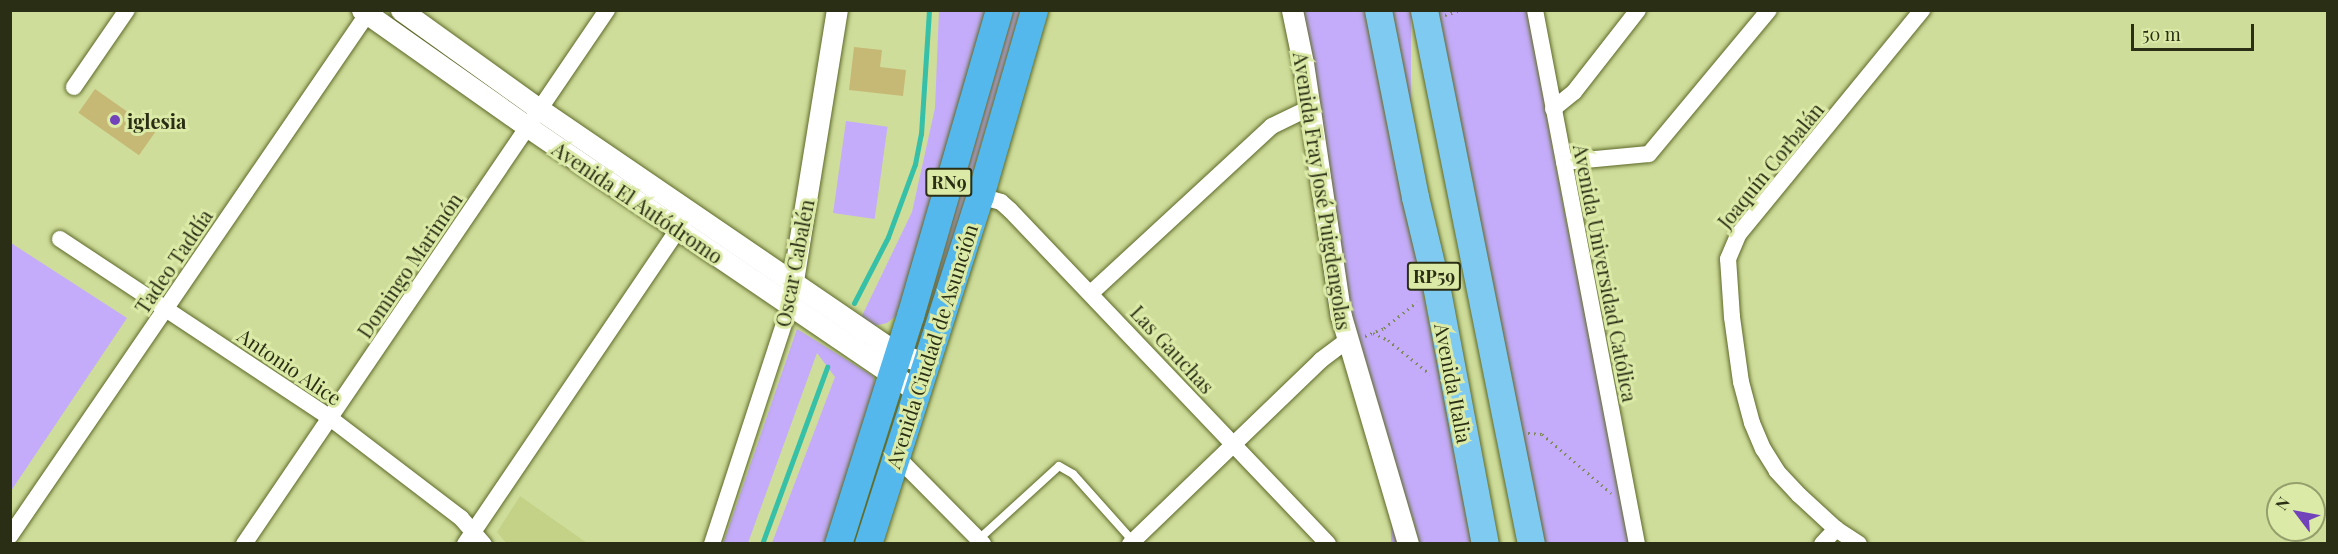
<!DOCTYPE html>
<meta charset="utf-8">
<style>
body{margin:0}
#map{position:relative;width:2338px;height:554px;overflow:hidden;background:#cfdd9a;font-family:"Playfair Display",serif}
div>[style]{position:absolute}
.built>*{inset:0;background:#c3d287}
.green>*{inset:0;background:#c4acfa;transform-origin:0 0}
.stream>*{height:5px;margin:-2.5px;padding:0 2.5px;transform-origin:2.5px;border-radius:2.5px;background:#35c0a7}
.building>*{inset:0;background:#c6b975;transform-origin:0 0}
.path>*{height:3px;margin-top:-1.5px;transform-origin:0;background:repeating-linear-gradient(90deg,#7f895a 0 1.5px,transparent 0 6px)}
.roads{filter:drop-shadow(0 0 2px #5d6929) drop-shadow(0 0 2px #5d6929)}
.service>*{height:8px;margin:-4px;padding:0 4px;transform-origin:4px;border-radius:4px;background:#fff}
.minor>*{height:16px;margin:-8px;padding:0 8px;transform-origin:8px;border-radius:8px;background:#fff}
.tertiary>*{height:21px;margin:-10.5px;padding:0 10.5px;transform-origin:10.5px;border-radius:10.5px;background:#fff}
.primary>*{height:27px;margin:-13.5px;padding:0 13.5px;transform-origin:13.5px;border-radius:13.5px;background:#7fcaf1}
.trunk>*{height:27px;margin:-13.5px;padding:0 13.5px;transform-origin:13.5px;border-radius:13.5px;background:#54b8ec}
.dots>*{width:16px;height:16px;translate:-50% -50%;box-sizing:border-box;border:3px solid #dceaa7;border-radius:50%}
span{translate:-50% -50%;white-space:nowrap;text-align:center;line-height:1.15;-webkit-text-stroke:6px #dceaa7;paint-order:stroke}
.shield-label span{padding:2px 4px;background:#dceaa7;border:2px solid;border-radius:4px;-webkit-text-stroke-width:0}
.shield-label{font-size:18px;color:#292e14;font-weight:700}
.poi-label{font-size:20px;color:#292e14;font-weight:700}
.left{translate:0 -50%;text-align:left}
.street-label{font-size:20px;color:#292e14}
.frame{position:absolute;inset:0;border:12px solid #292e14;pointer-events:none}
.north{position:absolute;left:2266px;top:482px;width:60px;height:60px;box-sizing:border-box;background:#dceaa7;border:2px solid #949f6c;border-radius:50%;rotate:302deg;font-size:16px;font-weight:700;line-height:24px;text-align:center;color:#292e14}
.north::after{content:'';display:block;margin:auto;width:21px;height:27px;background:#7242ba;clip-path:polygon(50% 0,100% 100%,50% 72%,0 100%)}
.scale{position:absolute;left:2131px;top:24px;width:123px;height:27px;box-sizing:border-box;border:3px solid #292e14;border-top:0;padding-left:8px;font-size:18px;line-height:21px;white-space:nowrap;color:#292e14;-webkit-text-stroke:4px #dceaa7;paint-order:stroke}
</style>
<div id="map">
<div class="built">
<div style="clip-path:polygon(520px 496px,587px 543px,506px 543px,497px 532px)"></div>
</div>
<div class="green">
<div style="clip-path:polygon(939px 11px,987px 11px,897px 315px,887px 323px,874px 326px,860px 320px,912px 212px,935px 108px)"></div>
<div style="clip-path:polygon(1011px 11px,1020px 11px,920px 353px,909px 350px)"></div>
<div style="clip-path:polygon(1300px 11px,1367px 11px,1473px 543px,1419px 543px,1405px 487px,1356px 347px)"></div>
<div style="left:1391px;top:11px;width:20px;height:543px"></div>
<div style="clip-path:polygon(1434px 11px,1527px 11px,1565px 215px,1631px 543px,1543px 543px)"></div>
<div style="left:846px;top:121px;width:42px;height:93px;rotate:8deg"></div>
<div style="clip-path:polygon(11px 243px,127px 318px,11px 491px)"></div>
<div style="clip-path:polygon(797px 329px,873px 376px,877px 389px,829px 543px,772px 543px,835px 377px,817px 353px,748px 543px,723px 544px)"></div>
</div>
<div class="stream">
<div style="left:854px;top:303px;width:74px;rotate:-62.7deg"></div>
<div style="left:888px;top:237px;width:78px;rotate:-69.7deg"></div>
<div style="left:915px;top:164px;width:31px;rotate:-79deg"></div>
<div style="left:921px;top:134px;width:124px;rotate:-86.3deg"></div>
<div style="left:762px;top:544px;width:189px;rotate:-69.8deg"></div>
</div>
<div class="building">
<div style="clip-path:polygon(854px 47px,882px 50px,880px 67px,906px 70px,903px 96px,849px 90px)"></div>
<div style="left:95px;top:89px;width:74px;height:29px;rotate:35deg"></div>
</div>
<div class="path">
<div style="left:1445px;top:15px;width:16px;rotate:-18deg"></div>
<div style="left:1373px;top:333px;width:17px;rotate:25deg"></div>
<div style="left:1388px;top:340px;width:54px;rotate:39deg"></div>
<div style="left:1365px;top:336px;width:21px;rotate:-23deg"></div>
<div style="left:1384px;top:328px;width:42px;rotate:-38.2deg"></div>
<div style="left:1528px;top:433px;width:14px;rotate:4deg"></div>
<div style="left:1542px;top:434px;width:91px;rotate:40.5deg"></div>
</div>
<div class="roads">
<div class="service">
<div style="left:979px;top:539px;width:108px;rotate:-42.4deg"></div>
<div style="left:1059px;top:466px;width:16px;rotate:30deg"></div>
<div style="left:1073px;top:474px;width:90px;rotate:48.2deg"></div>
</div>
<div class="minor">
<div style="left:1535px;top:10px;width:544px;rotate:79.19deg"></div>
<div style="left:74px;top:87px;width:93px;rotate:-55.5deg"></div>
<div style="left:1553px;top:109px;width:27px;rotate:-39deg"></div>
<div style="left:1574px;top:92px;width:104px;rotate:-52deg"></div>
<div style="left:1564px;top:162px;width:85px;rotate:-5.4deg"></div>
<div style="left:1649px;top:154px;width:187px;rotate:-50.2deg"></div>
<div style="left:980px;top:196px;width:22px;rotate:16deg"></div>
<div style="left:1001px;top:202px;width:12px;rotate:42deg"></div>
<div style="left:1010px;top:210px;width:461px;rotate:46.4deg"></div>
<div style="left:60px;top:239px;width:324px;rotate:33.5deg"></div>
<div style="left:330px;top:418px;width:165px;rotate:37.4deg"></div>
<div style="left:461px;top:518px;width:35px;rotate:49deg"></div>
<div style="left:1091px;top:293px;width:246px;rotate:-42.7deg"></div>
<div style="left:1272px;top:126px;width:41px;rotate:-25.9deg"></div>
<div style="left:896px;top:456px;width:124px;rotate:45.3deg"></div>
<div style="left:10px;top:536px;width:637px;rotate:-55.61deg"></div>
<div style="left:244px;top:544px;width:646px;rotate:-55.79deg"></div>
<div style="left:465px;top:544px;width:390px;rotate:-55.9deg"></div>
<div style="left:712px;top:544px;width:250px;rotate:-71.9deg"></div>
<div style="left:1130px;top:544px;width:265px;rotate:-43.9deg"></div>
<div style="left:1321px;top:360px;width:34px;rotate:-37deg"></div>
<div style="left:1822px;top:544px;width:21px;rotate:-47deg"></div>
<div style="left:1859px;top:544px;width:27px;rotate:-147deg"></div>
<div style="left:1836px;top:529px;width:50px;rotate:-137.4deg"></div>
<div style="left:1799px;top:495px;width:33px;rotate:-133deg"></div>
<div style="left:1777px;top:471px;width:26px;rotate:-122deg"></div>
<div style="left:1763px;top:449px;width:28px;rotate:-113deg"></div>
<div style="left:1752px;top:423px;width:42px;rotate:-105deg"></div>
<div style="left:1741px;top:382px;width:66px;rotate:-97.9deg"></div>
<div style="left:1732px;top:317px;width:58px;rotate:-93.9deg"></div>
<div style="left:1728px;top:259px;width:26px;rotate:-67deg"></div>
<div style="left:1738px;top:235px;width:291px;rotate:-50.7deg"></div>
</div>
<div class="tertiary">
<div style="left:362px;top:10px;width:203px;rotate:35.2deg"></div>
<div style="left:528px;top:127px;width:469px;rotate:34.2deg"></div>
<div style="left:401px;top:10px;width:170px;rotate:35.7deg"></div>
<div style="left:539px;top:109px;width:435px;rotate:34.3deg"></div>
<div style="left:898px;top:354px;width:28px;rotate:18deg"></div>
<div style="left:1292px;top:10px;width:54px;rotate:78.3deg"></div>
<div style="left:1303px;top:63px;width:256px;rotate:81.5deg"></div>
<div style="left:1341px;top:316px;width:238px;rotate:73.6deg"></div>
<div style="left:791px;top:293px;width:287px;rotate:-80.8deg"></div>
</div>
<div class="primary">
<div style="left:1378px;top:10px;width:191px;rotate:78.8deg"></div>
<div style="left:1415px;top:197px;width:85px;rotate:76.5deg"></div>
<div style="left:1435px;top:280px;width:269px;rotate:79.3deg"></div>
<div style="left:1424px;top:10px;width:545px;rotate:78.67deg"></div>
</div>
<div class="trunk">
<div style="left:838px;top:544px;width:239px;rotate:-72.5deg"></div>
<div style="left:910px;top:316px;width:319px;rotate:-73.8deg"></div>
<div style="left:868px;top:544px;width:366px;rotate:-72.2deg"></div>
<div style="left:980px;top:196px;width:194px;rotate:-73.8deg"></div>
</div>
</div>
<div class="dots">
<div style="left:115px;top:120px;background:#7242ba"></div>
</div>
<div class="shield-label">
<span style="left:949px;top:182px">RN9</span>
<span style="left:1434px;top:276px">RP59</span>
</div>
<div class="poi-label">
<span class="left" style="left:127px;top:120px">iglesia</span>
</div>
<div class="street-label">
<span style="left:1770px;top:165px;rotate:-51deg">Joaquín Corbalán</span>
<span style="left:1323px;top:191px;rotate:81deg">Avenida Fray José Puigdengolas</span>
<span style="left:638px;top:202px;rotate:34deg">Avenida El Autódromo</span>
<span style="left:173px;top:261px;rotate:-56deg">Tadeo Taddía</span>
<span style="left:794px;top:263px;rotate:-79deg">Oscar Cabalén</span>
<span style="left:409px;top:265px;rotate:-56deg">Domingo Marimón</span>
<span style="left:1606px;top:273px;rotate:79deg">Avenida Universidad Católica</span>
<span style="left:931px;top:346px;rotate:-72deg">Avenida Ciudad de Asunción</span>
<span style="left:1173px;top:349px;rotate:47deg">Las Gauchas</span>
<span style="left:290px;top:366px;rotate:34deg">Antonio Alice</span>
<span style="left:1454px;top:383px;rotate:79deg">Avenida Italia</span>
</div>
<div class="frame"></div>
<div class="north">N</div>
<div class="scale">50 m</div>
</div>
